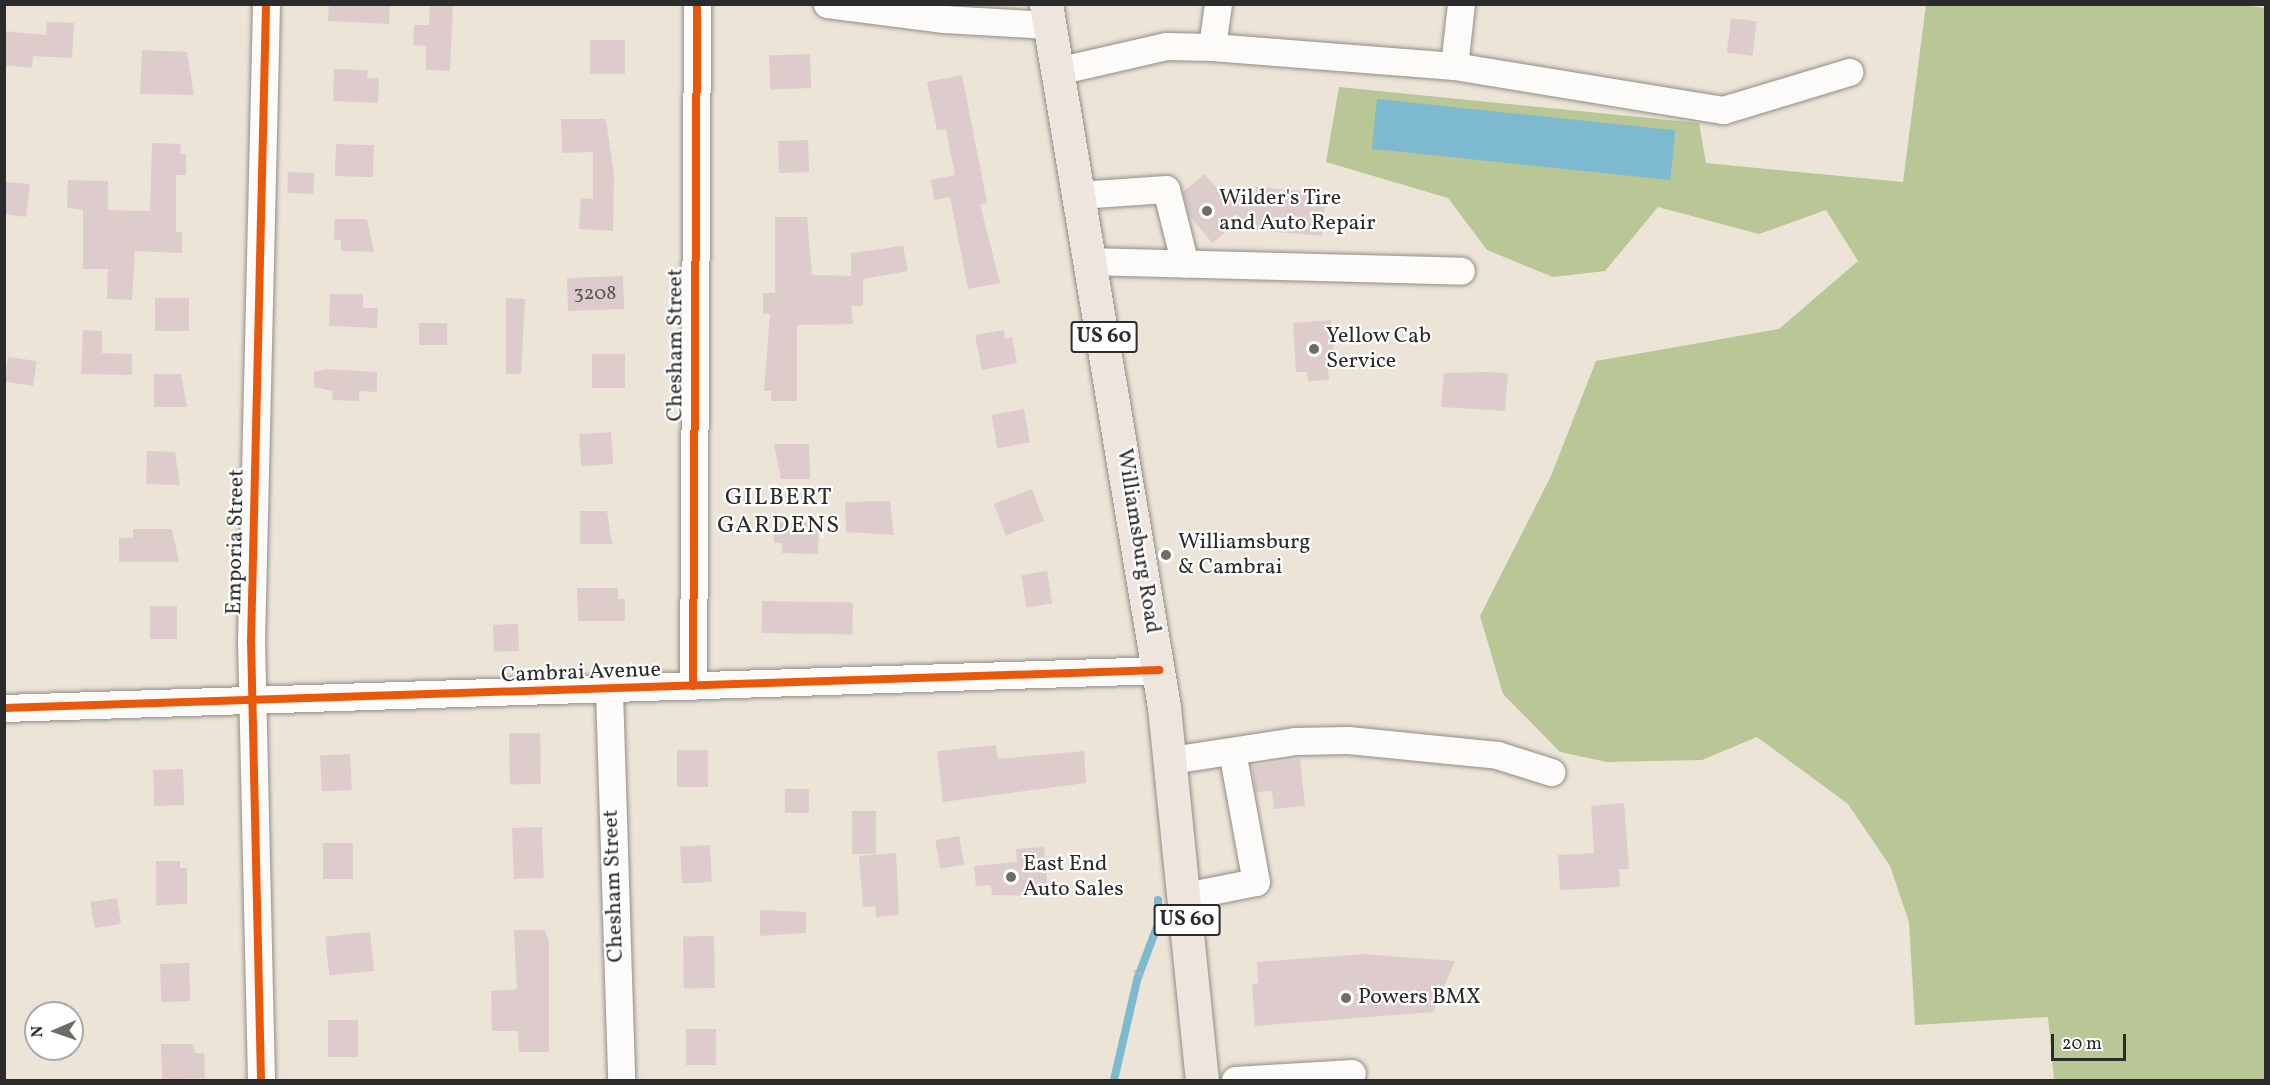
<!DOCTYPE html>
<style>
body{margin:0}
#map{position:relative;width:2270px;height:1085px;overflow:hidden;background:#ece4d7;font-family:Vollkorn,serif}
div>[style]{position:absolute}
.forest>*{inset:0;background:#b9c696}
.water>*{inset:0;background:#7db9cf;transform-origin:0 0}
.stream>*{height:8px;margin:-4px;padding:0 4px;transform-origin:4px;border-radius:4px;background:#7db9cf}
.building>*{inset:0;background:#decccd;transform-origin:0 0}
.path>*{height:4px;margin-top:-2px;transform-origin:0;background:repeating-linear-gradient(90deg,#bdbcba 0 1.5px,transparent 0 6px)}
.roads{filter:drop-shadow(0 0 2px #918d87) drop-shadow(0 0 2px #918d87)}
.minor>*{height:27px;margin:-13.5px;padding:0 13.5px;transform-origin:13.5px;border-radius:13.5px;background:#fcfbf9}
.major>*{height:33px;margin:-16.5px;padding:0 16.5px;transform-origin:16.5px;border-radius:16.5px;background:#eee6de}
.cycleway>*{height:8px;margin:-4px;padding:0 4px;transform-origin:4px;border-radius:4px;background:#e8590c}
.dots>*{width:16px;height:16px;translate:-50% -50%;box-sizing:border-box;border:3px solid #fff;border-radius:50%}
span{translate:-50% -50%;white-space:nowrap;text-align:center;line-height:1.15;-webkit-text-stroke:4.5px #fff;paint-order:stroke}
.number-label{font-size:20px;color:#585354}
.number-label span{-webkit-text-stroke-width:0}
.shield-label span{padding:2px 4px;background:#fff;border:2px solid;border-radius:4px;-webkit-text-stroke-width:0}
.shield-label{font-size:21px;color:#2b2b2b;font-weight:700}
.poi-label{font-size:22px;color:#2b2b2b}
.left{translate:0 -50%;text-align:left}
.street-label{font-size:22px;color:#2b2b2b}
.neighbourhood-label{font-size:24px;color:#2b2b2b;letter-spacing:1.5px}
.frame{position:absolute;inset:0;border:6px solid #2b2b2b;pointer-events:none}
.north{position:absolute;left:24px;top:1001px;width:60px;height:60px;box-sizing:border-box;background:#fff;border:2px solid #aaa;border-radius:50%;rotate:268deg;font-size:16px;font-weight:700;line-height:24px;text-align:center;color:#2b2b2b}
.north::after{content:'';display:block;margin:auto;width:21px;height:27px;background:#6f6c67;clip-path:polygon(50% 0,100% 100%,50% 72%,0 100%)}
.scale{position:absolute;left:2051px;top:1034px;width:75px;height:27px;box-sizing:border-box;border:3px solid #2b2b2b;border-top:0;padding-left:8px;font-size:18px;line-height:21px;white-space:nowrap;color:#2b2b2b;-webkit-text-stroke:4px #fff;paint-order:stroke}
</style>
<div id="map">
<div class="forest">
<div style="clip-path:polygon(2236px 4px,2265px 8px,2265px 1080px,2054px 1080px,2048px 1017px,1915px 1025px,1909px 922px,1890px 866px,1848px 804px,1757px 737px,1702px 760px,1607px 762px,1560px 752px,1503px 694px,1480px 616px,1551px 476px,1596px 361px,1779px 329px,1858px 261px,1826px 210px,1759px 234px,1658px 207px,1605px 271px,1553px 277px,1487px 250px,1448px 198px,1326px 162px,1339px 87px,1699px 123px,1706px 163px,1903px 182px,1926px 5px)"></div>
</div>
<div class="water">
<div style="left:1377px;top:99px;width:300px;height:50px;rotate:6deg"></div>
</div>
<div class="stream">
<div style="left:1114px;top:1080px;width:103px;rotate:-77deg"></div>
<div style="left:1137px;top:980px;width:60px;rotate:-69.4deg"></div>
<div style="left:1158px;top:924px;width:24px;rotate:-90deg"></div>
</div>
<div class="building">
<div style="clip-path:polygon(329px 4px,390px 4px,389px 24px,328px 21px)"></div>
<div style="clip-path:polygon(430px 4px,453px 4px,450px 71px,426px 70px,426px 46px,413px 45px,414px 25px,429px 25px)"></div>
<div style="left:1731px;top:18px;width:26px;height:35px;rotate:7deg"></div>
<div style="clip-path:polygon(47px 22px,74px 23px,72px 58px,33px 56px,32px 68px,4px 65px,4px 31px,46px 35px)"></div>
<div style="left:590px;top:40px;width:35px;height:34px"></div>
<div style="clip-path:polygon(142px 50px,187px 52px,194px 95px,140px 94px)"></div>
<div style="left:810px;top:54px;width:34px;height:41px;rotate:88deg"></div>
<div style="clip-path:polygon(334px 69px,368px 70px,367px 78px,379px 78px,378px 103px,333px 101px)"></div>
<div style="clip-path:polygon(962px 75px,987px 203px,980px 204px,1000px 283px,968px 289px,950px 197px,934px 200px,931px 180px,955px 175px,946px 129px,937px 130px,927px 82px)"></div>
<div style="clip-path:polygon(561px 119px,606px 119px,614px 175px,613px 231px,579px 229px,581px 198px,593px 199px,593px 152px,562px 153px)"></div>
<div style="left:808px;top:140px;width:32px;height:30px;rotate:88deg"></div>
<div style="clip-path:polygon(152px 143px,181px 144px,180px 154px,186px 154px,186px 175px,176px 175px,176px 232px,182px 232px,182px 253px,135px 251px,132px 300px,107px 299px,108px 269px,83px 269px,83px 210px,67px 208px,68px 180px,108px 181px,108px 210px,150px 211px)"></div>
<div style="left:336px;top:144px;width:38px;height:32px;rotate:2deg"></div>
<div style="left:288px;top:172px;width:26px;height:21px;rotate:2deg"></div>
<div style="clip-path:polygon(1205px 174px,1224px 197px,1255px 198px,1256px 187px,1326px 193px,1322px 236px,1231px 228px,1212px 243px,1189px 215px,1183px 192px)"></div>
<div style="clip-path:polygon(4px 182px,30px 184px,26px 217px,4px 214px)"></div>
<div style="clip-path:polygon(775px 217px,807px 217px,812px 275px,851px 276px,851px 253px,903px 246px,908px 271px,863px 279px,863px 306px,851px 306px,853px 324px,797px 325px,797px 401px,771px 401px,771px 391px,764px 391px,770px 314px,763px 314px,763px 293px,775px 293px)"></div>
<div style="clip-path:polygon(335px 219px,367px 219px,374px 252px,341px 251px,341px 240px,334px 240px)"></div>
<div style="left:623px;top:276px;width:33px;height:56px;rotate:88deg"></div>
<div style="clip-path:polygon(330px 294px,363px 294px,363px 308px,378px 308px,377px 328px,329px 326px)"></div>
<div style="left:155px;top:298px;width:34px;height:33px"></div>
<div style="clip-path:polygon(506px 298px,525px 299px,521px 374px,506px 374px)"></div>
<div style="clip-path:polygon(1331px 320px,1335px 369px,1328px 369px,1329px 380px,1308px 381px,1307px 372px,1296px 372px,1293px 323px)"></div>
<div style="left:447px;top:323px;width:22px;height:28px;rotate:90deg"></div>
<div style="clip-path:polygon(83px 330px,102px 331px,102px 353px,132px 354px,132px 375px,81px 374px)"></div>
<div style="clip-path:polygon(1004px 330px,1005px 339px,1012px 337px,1017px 363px,982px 370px,975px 335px)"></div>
<div style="left:592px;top:354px;width:33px;height:34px"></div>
<div style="left:8px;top:357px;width:29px;height:25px;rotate:8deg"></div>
<div style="clip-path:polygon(326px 369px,377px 372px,377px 392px,359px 391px,359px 401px,333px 400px,332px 391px,314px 387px,314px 372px)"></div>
<div style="clip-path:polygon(1487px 372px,1508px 373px,1505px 411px,1441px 407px,1444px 373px)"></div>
<div style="clip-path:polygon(154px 374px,181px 374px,187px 407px,154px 407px)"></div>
<div style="left:1024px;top:409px;width:34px;height:33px;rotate:80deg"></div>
<div style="left:611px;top:432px;width:32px;height:32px;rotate:86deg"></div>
<div style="clip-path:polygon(774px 444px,809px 444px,810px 479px,781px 479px)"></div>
<div style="clip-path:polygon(147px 451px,175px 452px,180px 485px,146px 484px)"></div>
<div style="left:1032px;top:489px;width:34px;height:41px;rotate:69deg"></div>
<div style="clip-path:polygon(890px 501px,894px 535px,846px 532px,845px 502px)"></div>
<div style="clip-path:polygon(580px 511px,607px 511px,612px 544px,580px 544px)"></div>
<div style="clip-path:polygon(774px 522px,819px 523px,818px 554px,782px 553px,782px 543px,774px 543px)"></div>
<div style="clip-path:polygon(133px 529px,172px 529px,179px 562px,119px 562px,119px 538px,133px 538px)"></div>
<div style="left:1047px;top:571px;width:33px;height:26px;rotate:81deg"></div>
<div style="clip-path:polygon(577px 588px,618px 588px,618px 599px,625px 599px,625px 621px,578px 621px)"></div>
<div style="left:762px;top:601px;width:91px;height:32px;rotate:1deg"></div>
<div style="left:150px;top:606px;width:27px;height:33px"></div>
<div style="left:518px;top:624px;width:27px;height:25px;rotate:88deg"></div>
<div style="left:540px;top:733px;width:51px;height:31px;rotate:89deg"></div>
<div style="clip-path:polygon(996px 745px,998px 759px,1084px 751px,1086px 783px,943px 802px,937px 751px)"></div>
<div style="left:708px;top:750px;width:37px;height:31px;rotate:90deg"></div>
<div style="left:350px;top:754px;width:36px;height:30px;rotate:87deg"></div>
<div style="clip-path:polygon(1300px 759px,1305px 806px,1274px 809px,1272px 791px,1256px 792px,1252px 766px)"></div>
<div style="left:183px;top:769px;width:36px;height:30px;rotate:88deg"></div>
<div style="left:809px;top:789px;width:24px;height:24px;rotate:90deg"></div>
<div style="clip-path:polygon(1624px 803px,1629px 869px,1619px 869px,1620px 887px,1560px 890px,1558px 855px,1594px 853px,1591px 806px)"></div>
<div style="left:852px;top:811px;width:24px;height:43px"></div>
<div style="left:542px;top:827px;width:51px;height:30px;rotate:88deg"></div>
<div style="left:959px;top:836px;width:29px;height:24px;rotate:80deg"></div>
<div style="left:353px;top:843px;width:36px;height:30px;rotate:90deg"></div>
<div style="left:710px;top:845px;width:37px;height:30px;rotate:87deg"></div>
<div style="clip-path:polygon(1044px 847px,1048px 896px,992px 895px,991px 885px,976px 886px,974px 866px,1017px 862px,1016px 849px)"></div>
<div style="clip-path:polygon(896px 853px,899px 915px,876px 917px,875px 906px,863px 907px,859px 856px)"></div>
<div style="clip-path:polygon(156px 861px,180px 861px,180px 868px,187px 868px,187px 904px,156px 905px)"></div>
<div style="left:117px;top:898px;width:26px;height:27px;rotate:81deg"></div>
<div style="clip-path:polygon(760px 910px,806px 912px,806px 933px,760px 936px)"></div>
<div style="clip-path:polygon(514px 930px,545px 930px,549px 942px,549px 1052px,519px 1052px,518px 1031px,492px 1031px,491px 991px,517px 989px)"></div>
<div style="left:370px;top:932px;width:39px;height:45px;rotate:84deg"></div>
<div style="left:714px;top:936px;width:52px;height:31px;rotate:89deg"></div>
<div style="clip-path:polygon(1363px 954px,1455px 961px,1433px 1012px,1255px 1026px,1252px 984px,1258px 983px,1257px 962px)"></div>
<div style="left:189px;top:963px;width:38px;height:29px;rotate:88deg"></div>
<div style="left:358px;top:1020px;width:37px;height:30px;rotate:90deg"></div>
<div style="left:686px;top:1029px;width:30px;height:36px"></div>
<div style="clip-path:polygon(161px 1044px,192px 1044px,196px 1053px,204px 1053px,205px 1078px,162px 1080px)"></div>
</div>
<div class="path">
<div style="left:1134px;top:971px;width:10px;rotate:24deg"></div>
</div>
<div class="roads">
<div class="minor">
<div style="left:827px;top:4px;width:118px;rotate:7.3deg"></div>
<div style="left:944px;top:19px;width:105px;rotate:3.3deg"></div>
<div style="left:1212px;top:47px;width:43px;rotate:-82.1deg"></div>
<div style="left:1454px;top:66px;width:62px;rotate:-83.6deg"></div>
<div style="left:1057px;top:71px;width:112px;rotate:-12.9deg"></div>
<div style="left:1166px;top:46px;width:46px;rotate:1.2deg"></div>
<div style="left:1212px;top:47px;width:243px;rotate:4.5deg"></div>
<div style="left:1454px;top:66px;width:273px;rotate:9.3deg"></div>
<div style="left:1723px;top:110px;width:132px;rotate:-16.8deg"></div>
<div style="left:1079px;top:195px;width:87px;rotate:-3.9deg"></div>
<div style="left:1166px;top:189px;width:77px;rotate:75.8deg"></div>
<div style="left:1090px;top:261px;width:371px;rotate:1.5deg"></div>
<div style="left:693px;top:686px;width:682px;rotate:-89.66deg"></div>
<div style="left:609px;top:691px;width:389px;rotate:88.2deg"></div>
<div style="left:4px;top:708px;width:1156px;rotate:-1.88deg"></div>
<div style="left:1171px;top:760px;width:125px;rotate:-8.7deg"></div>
<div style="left:1295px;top:741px;width:53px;rotate:-1.1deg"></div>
<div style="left:1348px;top:740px;width:150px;rotate:5.7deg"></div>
<div style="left:1497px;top:755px;width:57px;rotate:17.5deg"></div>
<div style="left:1185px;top:896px;width:72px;rotate:-11.2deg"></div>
<div style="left:1256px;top:882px;width:133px;rotate:-100.4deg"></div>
<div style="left:261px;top:1080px;width:438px;rotate:-91.3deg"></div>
<div style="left:251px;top:642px;width:638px;rotate:-88.65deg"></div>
<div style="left:1235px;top:1080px;width:117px;rotate:-3.4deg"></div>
</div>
<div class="major">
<div style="left:1046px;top:4px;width:713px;rotate:80.47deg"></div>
<div style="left:1164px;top:707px;width:375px;rotate:84.2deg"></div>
</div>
</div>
<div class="cycleway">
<div style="left:693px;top:686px;width:682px;rotate:-89.66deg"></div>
<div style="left:4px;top:708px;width:1156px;rotate:-1.88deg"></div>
<div style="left:261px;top:1080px;width:438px;rotate:-91.3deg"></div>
<div style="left:251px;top:642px;width:638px;rotate:-88.65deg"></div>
</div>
<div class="dots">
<div style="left:1207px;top:211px;background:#6f6c67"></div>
<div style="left:1314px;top:349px;background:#6f6c67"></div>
<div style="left:1166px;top:555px;background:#6f6c67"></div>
<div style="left:1011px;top:877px;background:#6f6c67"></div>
<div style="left:1346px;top:998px;background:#6f6c67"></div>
</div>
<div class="number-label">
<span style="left:595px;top:294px">3208</span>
</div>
<div class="shield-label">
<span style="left:1104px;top:337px">US 60</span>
<span style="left:1187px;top:920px">US 60</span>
</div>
<div class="poi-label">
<span class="left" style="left:1219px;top:211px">Wilder's Tire<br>and Auto Repair</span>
<span class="left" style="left:1326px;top:349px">Yellow Cab<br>Service</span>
<span class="left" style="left:1178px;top:555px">Williamsburg<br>&amp; Cambrai</span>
<span class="left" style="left:1023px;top:877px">East End<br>Auto Sales</span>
<span class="left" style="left:1358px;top:998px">Powers BMX</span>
</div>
<div class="street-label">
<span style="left:676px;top:345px;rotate:-90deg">Chesham Street</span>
<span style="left:1138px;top:541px;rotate:81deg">Williamsburg Road</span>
<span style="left:236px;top:542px;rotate:-89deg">Emporia Street</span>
<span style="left:581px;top:673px;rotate:-2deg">Cambrai Avenue</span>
<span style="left:614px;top:886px;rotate:-92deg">Chesham Street</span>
</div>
<div class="neighbourhood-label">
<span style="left:779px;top:513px">GILBERT<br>GARDENS</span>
</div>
<div class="frame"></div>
<div class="north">N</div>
<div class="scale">20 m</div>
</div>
